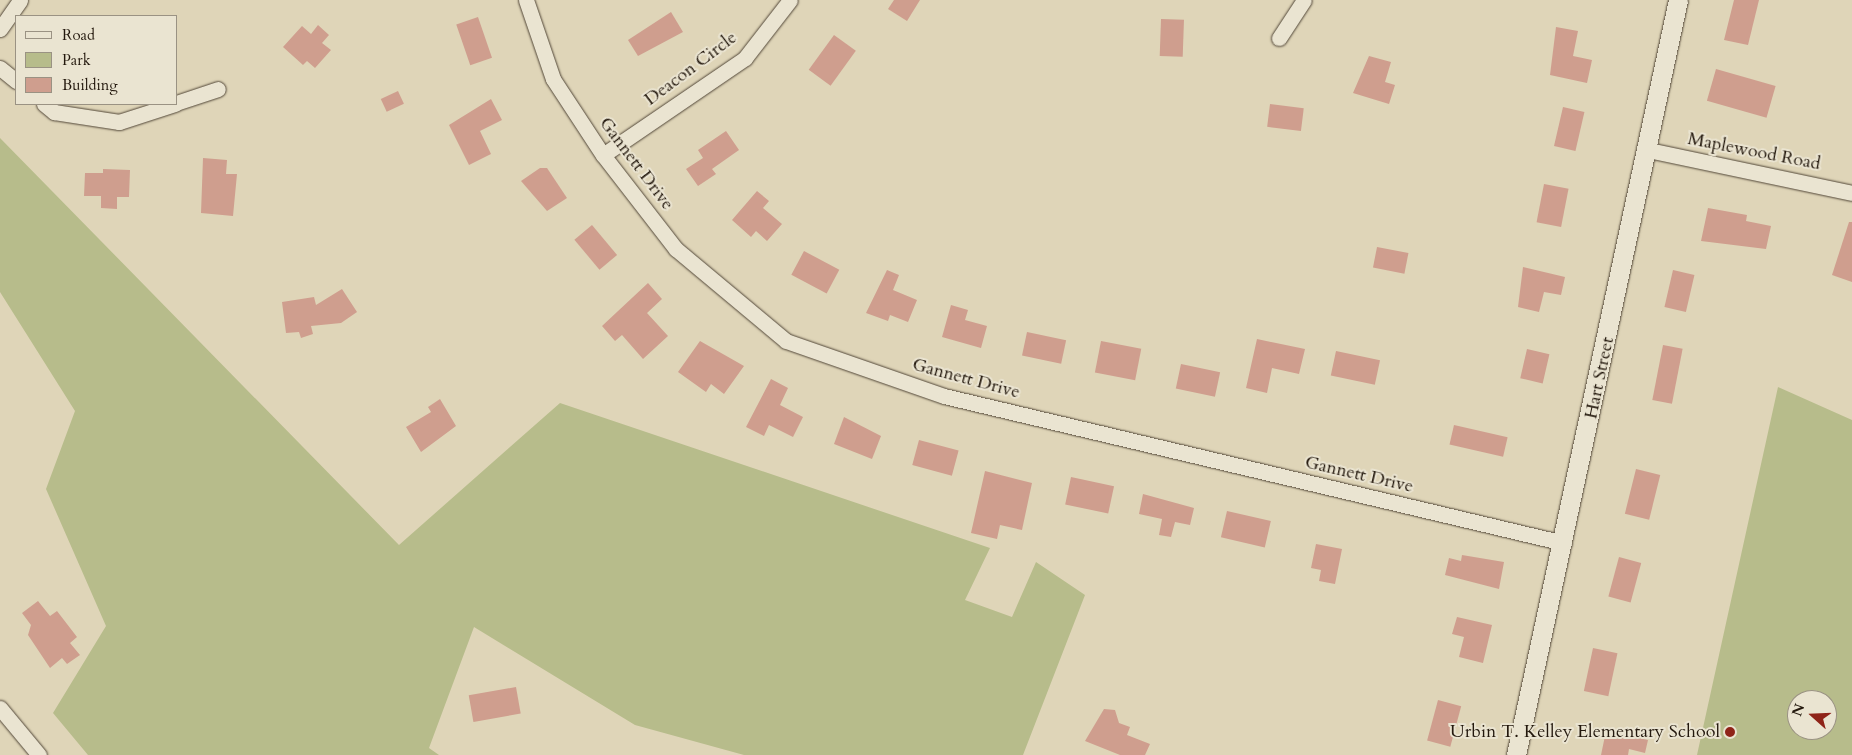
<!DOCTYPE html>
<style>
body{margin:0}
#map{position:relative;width:1852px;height:755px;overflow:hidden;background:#dfd5b8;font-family:Cardo,serif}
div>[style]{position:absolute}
.green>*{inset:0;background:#b7bc8b}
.building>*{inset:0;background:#cf9e8e;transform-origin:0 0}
.roads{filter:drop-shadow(0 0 1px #524738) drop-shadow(0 0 1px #524738)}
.minor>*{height:15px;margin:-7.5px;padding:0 7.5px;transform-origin:7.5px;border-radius:7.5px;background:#eae4d1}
.tertiary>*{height:19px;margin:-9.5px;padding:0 9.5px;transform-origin:9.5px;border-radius:9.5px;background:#eae4d1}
.dots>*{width:14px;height:14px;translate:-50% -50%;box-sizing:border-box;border:2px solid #eae4d1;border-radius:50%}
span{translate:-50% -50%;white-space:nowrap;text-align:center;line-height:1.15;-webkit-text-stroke:4px #eae4d1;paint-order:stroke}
.street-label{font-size:18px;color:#23180d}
.poi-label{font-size:18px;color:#23180d}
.right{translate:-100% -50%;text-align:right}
.legend{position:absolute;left:15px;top:15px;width:162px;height:90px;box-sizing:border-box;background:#eae4d1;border:1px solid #9a9283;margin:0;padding:6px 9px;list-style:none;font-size:15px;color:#23180d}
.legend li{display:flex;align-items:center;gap:10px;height:25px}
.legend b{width:25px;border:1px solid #9a9283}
.north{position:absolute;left:1787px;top:690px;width:50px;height:50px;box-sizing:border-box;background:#eae4d1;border:1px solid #9a9283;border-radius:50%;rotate:290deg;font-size:14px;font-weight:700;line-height:20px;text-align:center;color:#23180d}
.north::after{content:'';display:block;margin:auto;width:18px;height:22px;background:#8f2418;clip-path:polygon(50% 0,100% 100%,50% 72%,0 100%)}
</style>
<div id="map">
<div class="green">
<div style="clip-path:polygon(0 138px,399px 545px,560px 403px,990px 548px,965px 600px,1012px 617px,1036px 562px,1085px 595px,1023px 755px,744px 755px,635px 725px,474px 627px,429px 748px,439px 755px,88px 755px,53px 713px,106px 626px,46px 489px,75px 411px,0 292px)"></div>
<div style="clip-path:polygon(evenodd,1778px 387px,1852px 420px,1852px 755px,1697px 755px,1778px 387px,1797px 700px,1827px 700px,1827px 730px,1797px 730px,1797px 700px)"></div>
</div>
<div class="building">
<div style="clip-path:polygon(894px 0,920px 0,907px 21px,888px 9px)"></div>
<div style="clip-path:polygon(1734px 0,1759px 0,1748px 45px,1724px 40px)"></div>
<div style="clip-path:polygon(671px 12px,683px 32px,638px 56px,628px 40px)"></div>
<div style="left:478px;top:17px;width:43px;height:23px;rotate:71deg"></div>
<div style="left:1161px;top:19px;width:23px;height:37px;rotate:2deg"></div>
<div style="clip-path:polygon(318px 25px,329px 35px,322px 43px,331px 50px,315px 68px,307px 61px,303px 65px,283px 47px,302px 26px,311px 34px)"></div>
<div style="clip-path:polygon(1556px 27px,1578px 31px,1573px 56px,1592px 60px,1587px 83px,1550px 75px)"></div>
<div style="left:834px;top:35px;width:27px;height:43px;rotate:36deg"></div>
<div style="clip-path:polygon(1369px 56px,1391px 62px,1385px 82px,1395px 85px,1389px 104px,1353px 93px)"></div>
<div style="left:1716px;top:69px;width:62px;height:33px;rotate:16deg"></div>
<div style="left:398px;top:91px;width:14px;height:19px;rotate:65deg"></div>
<div style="clip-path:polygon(491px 99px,502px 120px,480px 131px,491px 154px,469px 165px,449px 125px)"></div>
<div style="left:1270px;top:104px;width:34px;height:23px;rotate:7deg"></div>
<div style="left:1563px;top:107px;width:22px;height:40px;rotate:13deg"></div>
<div style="clip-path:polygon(726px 131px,739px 150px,712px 169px,716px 174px,698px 186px,686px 169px,703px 158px,698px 150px)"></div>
<div style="clip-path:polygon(203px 158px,227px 160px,226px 174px,237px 174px,233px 216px,201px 213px)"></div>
<div style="clip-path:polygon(540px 168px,547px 168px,567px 198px,547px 211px,521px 181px)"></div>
<div style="clip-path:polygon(103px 169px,130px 170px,129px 197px,117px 197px,117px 209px,101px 208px,101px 196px,84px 196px,85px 173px,103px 173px)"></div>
<div style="left:1544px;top:184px;width:25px;height:39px;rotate:11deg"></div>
<div style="clip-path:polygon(757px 191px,769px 201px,763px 208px,782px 224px,767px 241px,756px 231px,751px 237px,732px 220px)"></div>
<div style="clip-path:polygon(1708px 208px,1747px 215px,1746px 221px,1771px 226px,1766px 249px,1701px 241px)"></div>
<div style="clip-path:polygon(1849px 222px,1852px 222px,1852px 282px,1832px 275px)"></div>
<div style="left:592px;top:225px;width:39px;height:23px;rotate:50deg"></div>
<div style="left:1377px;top:247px;width:32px;height:21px;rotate:11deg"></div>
<div style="left:804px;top:251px;width:40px;height:27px;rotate:28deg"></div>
<div style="clip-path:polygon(1523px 267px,1565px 277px,1561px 295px,1544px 292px,1539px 312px,1518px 307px)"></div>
<div style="clip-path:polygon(887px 270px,899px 275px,893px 290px,917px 300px,908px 322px,890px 315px,888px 321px,866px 313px)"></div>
<div style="left:1673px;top:270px;width:22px;height:38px;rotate:13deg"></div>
<div style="clip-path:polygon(648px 283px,662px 299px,647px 313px,668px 336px,643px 359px,622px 335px,615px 341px,602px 326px)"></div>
<div style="clip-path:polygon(342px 289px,357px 312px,341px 323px,311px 326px,313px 334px,301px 338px,299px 332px,286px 333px,282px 302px,314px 297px,316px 305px)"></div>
<div style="clip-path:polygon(951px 305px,968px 310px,965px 320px,987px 326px,981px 348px,942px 337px)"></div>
<div style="left:1027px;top:332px;width:40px;height:24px;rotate:12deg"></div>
<div style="clip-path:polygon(1257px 339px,1305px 349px,1299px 374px,1272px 368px,1267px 393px,1246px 388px)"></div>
<div style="clip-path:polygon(700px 341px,744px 366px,724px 394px,711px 384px,706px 392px,678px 372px)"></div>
<div style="left:1101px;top:341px;width:41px;height:32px;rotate:11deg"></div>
<div style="left:1663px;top:345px;width:20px;height:56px;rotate:11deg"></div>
<div style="left:1527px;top:349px;width:23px;height:30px;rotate:13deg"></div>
<div style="left:1336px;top:351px;width:45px;height:25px;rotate:12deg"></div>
<div style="left:1181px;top:364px;width:40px;height:25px;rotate:12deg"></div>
<div style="clip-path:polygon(771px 379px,788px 388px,780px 405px,803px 417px,793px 437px,769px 425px,764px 436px,746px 427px)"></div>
<div style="clip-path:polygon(440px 399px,456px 426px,421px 452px,406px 427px,431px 412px,428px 407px)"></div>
<div style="clip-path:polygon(844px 417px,881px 436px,872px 459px,834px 444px)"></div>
<div style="left:1454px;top:425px;width:55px;height:20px;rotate:13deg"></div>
<div style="left:919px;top:440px;width:41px;height:26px;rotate:15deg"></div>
<div style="left:1636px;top:469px;width:25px;height:46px;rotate:14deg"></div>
<div style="clip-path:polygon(985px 471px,1032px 483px,1022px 530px,1000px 525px,997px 539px,971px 533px)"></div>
<div style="left:1071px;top:477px;width:44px;height:28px;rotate:12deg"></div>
<div style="clip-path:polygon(1143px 494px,1194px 508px,1190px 525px,1175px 522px,1171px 537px,1159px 535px,1162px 519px,1139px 514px)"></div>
<div style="left:1227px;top:511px;width:45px;height:27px;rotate:13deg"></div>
<div style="clip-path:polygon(1316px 544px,1342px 549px,1335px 584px,1319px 581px,1321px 570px,1311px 568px)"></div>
<div style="clip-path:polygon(1462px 555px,1504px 562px,1499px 589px,1445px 575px,1449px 558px,1461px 561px)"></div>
<div style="left:1619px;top:557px;width:23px;height:41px;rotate:15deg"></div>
<div style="clip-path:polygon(38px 601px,50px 616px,57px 611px,77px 637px,70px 643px,80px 655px,67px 664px,62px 658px,50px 668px,28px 635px,31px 625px,22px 613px)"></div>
<div style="clip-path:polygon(1457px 617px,1492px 625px,1483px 663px,1459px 657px,1464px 637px,1452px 634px)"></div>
<div style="left:1593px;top:648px;width:25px;height:44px;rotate:12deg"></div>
<div style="left:516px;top:687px;width:27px;height:48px;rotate:80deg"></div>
<div style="left:1438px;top:700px;width:24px;height:42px;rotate:15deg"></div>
<div style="clip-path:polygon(1104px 709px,1115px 710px,1119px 723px,1130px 727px,1127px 735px,1150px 744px,1145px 755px,1120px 755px,1085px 741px)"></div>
<div style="clip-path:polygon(1606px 731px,1648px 740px,1645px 753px,1629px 749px,1628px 755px,1601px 755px)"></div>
</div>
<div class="roads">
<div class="minor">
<div style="left:526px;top:0;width:83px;rotate:71.1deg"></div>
<div style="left:553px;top:79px;width:91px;rotate:56.7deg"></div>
<div style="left:603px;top:155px;width:119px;rotate:52.2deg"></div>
<div style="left:676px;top:249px;width:143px;rotate:39.9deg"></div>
<div style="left:786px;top:341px;width:167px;rotate:19.2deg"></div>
<div style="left:944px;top:396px;width:637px;rotate:13.34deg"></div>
<div style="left:0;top:29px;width:35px;rotate:-55deg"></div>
<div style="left:1279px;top:38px;width:45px;rotate:-56.7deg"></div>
<div style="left:0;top:68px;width:21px;rotate:39deg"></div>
<div style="left:176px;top:103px;width:44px;rotate:-18.4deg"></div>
<div style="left:44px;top:104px;width:13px;rotate:39deg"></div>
<div style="left:54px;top:112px;width:66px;rotate:8.7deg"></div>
<div style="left:119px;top:122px;width:59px;rotate:-17.8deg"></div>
<div style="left:1648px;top:150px;width:208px;rotate:11.9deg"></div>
<div style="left:603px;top:155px;width:172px;rotate:-34.3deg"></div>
<div style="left:745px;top:58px;width:73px;rotate:-52.2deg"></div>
<div style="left:0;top:708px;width:61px;rotate:50.3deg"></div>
</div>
<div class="tertiary">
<div style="left:1516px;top:755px;width:772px;rotate:-77.89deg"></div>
</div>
</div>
<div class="dots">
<div style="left:1730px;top:732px;background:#8f2418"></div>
</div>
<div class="street-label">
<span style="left:691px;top:69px;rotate:-37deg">Deacon Circle</span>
<span style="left:1754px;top:152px;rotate:11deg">Maplewood Road</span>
<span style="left:636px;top:164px;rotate:53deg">Gannett Drive</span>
<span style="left:1600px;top:378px;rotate:-78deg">Hart Street</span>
<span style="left:966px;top:379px;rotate:15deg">Gannett Drive</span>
<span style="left:1359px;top:475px;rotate:13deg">Gannett Drive</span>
</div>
<div class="poi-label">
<span class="right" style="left:1720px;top:732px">Urbin T. Kelley Elementary School</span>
</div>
<ul class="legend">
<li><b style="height:6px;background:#eae4d1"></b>Road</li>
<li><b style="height:14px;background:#b7bc8b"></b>Park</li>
<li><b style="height:14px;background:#cf9e8e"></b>Building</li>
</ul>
<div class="north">N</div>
</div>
